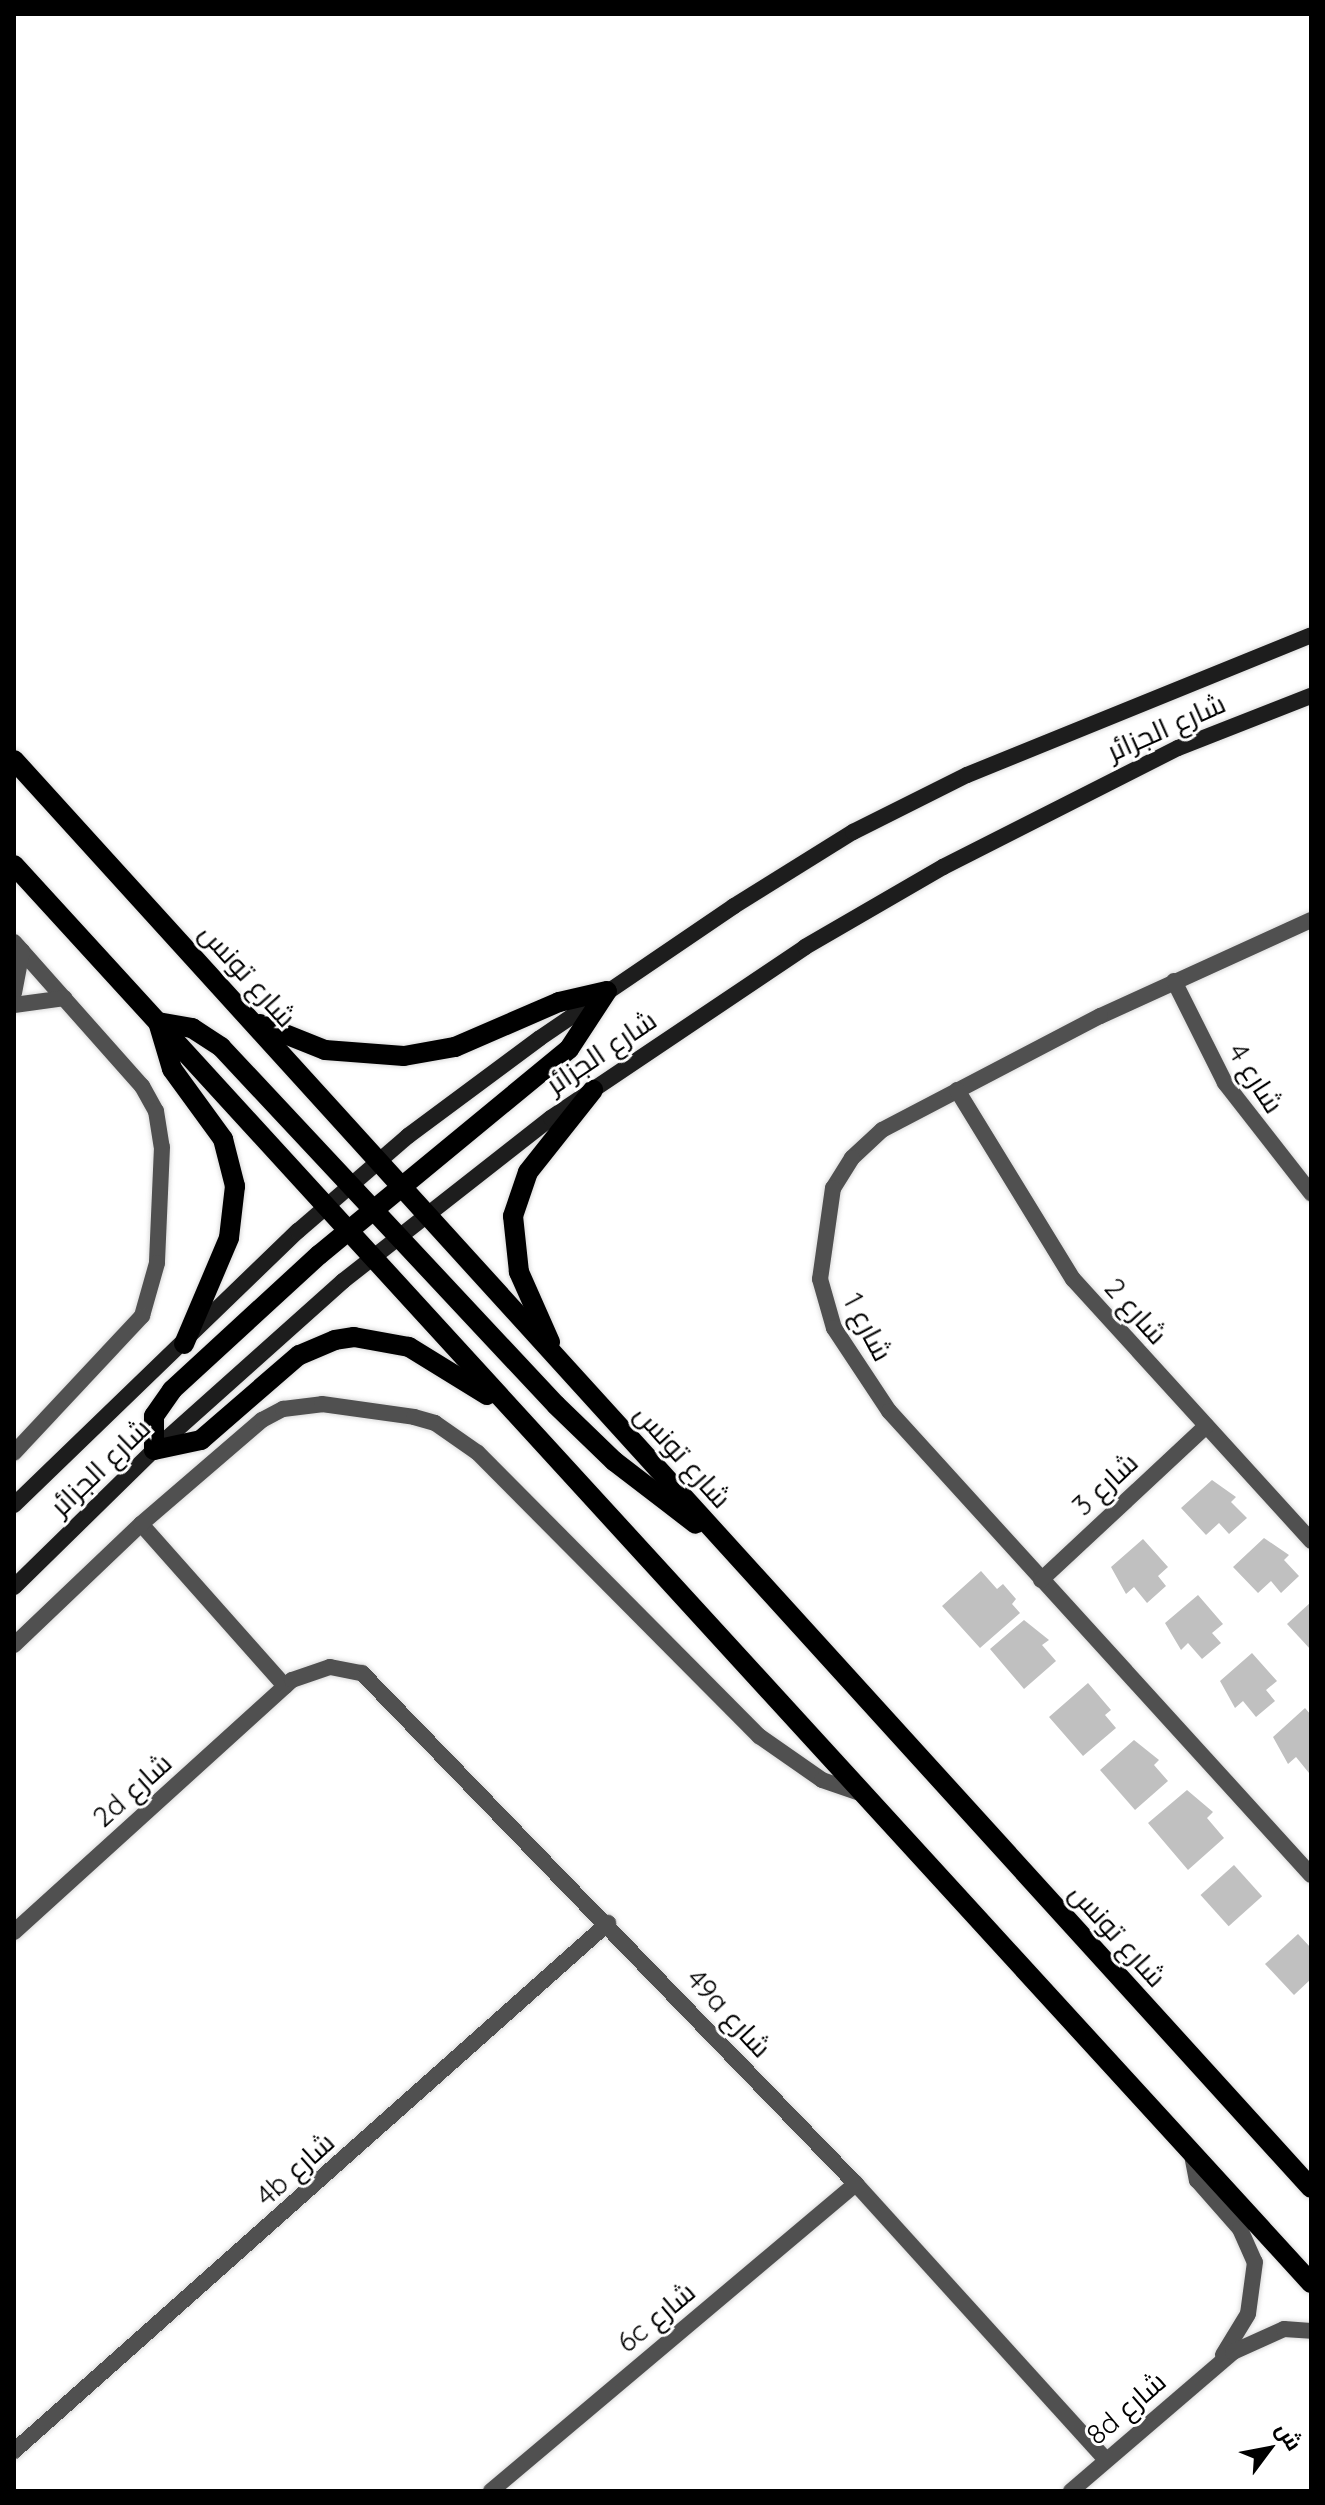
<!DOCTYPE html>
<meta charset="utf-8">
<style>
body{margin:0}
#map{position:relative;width:1325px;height:2505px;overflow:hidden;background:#fff;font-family:Quicksand,Cairo,sans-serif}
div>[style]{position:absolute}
.building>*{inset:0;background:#c0c0c0;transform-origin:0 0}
.roads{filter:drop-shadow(0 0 2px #dbdbdb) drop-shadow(0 0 2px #dbdbdb)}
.street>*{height:16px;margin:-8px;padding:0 8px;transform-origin:8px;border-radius:8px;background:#505050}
.secondary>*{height:16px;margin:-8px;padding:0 8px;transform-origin:8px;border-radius:8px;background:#1d1d1d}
.primary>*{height:20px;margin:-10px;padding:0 10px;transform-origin:10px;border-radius:10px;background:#000}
span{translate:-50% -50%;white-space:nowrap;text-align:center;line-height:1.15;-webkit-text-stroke:6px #fff;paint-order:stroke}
.street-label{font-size:28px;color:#000}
.frame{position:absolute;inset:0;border:16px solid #000;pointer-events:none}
.north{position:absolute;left:1229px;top:2409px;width:80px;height:80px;-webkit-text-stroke:6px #fff;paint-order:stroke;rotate:58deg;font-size:22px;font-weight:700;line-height:32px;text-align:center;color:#000}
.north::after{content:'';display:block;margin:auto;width:28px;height:36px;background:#000;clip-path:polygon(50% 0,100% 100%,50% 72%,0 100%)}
</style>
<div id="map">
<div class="building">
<div style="clip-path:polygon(1212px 1480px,1236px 1497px,1231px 1502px,1247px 1518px,1229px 1534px,1219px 1523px,1206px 1535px,1181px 1508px)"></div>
<div style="clip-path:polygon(1264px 1538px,1289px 1555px,1284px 1560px,1299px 1576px,1281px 1593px,1271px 1581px,1258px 1593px,1233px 1567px)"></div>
<div style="clip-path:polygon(1143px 1539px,1168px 1567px,1158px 1576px,1166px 1586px,1147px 1603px,1134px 1587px,1126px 1594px,1111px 1567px)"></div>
<div style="clip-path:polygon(981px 1571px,997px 1589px,1003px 1584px,1016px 1599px,1012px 1604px,1020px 1613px,980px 1648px,942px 1606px)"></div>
<div style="clip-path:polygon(1198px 1595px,1223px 1624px,1212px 1633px,1221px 1643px,1202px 1659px,1188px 1643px,1181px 1650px,1165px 1623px)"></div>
<div style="clip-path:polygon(1311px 1602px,1311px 1650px,1287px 1624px)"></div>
<div style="clip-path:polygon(1024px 1620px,1049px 1640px,1042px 1645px,1056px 1661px,1024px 1689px,990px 1649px)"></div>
<div style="clip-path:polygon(1252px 1653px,1277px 1681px,1266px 1690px,1275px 1701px,1256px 1717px,1243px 1701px,1235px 1708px,1220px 1681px)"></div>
<div style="clip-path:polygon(1088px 1683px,1111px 1710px,1105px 1715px,1116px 1728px,1083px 1756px,1049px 1717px)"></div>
<div style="clip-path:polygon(1305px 1708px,1311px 1715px,1309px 1773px,1296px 1757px,1288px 1764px,1273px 1737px)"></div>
<div style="clip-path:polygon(1134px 1740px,1159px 1760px,1154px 1765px,1168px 1781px,1135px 1810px,1100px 1770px)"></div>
<div style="clip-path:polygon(1187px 1790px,1213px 1812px,1207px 1818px,1224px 1838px,1188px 1870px,1148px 1823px)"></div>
<div style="left:1234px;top:1865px;width:42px;height:45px;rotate:48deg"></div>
<div style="clip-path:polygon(1298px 1934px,1311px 1948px,1311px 1979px,1294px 1995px,1265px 1964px)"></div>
</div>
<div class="roads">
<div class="street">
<div style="left:1311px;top:920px;width:232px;rotate:155.5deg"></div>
<div style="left:1100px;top:1016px;width:246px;rotate:152.4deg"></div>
<div style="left:882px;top:1130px;width:41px;rotate:137deg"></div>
<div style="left:852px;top:1158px;width:36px;rotate:122deg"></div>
<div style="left:833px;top:1188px;width:92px;rotate:98.1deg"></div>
<div style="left:820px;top:1279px;width:51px;rotate:74.1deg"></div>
<div style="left:834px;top:1328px;width:100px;rotate:56.5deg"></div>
<div style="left:889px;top:1411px;width:627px;rotate:47.71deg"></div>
<div style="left:14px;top:942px;width:193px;rotate:48.4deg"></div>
<div style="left:142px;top:1086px;width:29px;rotate:61deg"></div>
<div style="left:156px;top:1111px;width:36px;rotate:81deg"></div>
<div style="left:162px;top:1147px;width:116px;rotate:92.5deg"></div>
<div style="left:157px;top:1263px;width:55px;rotate:105.8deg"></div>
<div style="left:142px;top:1316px;width:187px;rotate:133.1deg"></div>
<div style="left:1174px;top:981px;width:114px;rotate:63.4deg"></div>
<div style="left:1225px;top:1083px;width:140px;rotate:52deg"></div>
<div style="left:14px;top:993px;width:43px;rotate:-79.2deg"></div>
<div style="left:14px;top:1005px;width:51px;rotate:-7.8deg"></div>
<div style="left:957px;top:1090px;width:222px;rotate:58.5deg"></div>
<div style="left:1073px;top:1279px;width:354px;rotate:47.7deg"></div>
<div style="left:141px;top:1524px;width:217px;rotate:48.4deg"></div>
<div style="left:1041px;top:1580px;width:226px;rotate:-43deg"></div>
<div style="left:14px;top:1645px;width:175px;rotate:-43.6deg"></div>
<div style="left:141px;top:1524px;width:160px;rotate:-40.7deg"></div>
<div style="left:262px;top:1420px;width:24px;rotate:-28deg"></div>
<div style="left:283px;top:1409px;width:39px;rotate:-7deg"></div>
<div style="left:322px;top:1404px;width:93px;rotate:8deg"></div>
<div style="left:414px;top:1417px;width:22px;rotate:16deg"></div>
<div style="left:435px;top:1423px;width:52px;rotate:34.9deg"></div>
<div style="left:478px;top:1453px;width:399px;rotate:45.2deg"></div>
<div style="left:759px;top:1736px;width:77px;rotate:34.9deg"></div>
<div style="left:822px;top:1780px;width:43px;rotate:18.9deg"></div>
<div style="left:14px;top:1932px;width:375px;rotate:-42.2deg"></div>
<div style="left:292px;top:1680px;width:40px;rotate:-18.9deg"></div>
<div style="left:330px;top:1667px;width:33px;rotate:11deg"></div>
<div style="left:362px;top:1673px;width:711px;rotate:45.97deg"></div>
<div style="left:856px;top:2184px;width:371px;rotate:47.8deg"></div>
<div style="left:1191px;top:2150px;width:31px;rotate:79deg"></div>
<div style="left:1197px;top:2180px;width:65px;rotate:48.7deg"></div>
<div style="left:1240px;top:2229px;width:36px;rotate:66deg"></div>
<div style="left:1255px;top:2262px;width:52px;rotate:97.7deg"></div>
<div style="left:1248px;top:2314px;width:48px;rotate:121.4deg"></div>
<div style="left:14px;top:2451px;width:795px;rotate:-41.63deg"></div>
<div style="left:491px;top:2491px;width:477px;rotate:-40.1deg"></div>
<div style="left:1071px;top:2491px;width:213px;rotate:-40.6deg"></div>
<div style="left:1233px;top:2352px;width:56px;rotate:-24.3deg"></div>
<div style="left:1284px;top:2329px;width:27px;rotate:4deg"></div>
</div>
<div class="secondary">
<div style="left:14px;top:1505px;width:395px;rotate:-44deg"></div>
<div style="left:298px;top:1231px;width:145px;rotate:-40.8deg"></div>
<div style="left:408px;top:1136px;width:164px;rotate:-36.6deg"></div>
<div style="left:540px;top:1038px;width:235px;rotate:-34.2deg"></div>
<div style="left:734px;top:906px;width:140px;rotate:-31.9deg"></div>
<div style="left:853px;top:832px;width:127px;rotate:-26.6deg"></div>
<div style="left:967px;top:775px;width:371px;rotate:-22.1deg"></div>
<div style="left:14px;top:1587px;width:196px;rotate:-44.4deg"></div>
<div style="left:154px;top:1450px;width:254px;rotate:-41.8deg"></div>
<div style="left:343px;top:1281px;width:264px;rotate:-38.1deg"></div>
<div style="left:551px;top:1118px;width:306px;rotate:-33.9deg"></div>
<div style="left:805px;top:947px;width:160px;rotate:-30.1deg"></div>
<div style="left:943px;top:867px;width:263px;rotate:-26.9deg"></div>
<div style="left:1178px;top:748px;width:143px;rotate:-21.4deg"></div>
</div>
<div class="primary">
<div style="left:14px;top:760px;width:1929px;rotate:47.75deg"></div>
<div style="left:14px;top:865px;width:1922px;rotate:47.55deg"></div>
<div style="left:158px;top:1022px;width:35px;rotate:10deg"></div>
<div style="left:192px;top:1028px;width:35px;rotate:33deg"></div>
<div style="left:221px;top:1047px;width:490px;rotate:46.9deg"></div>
<div style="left:556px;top:1405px;width:81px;rotate:44deg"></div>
<div style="left:614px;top:1461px;width:103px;rotate:37.5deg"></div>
<div style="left:158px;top:1022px;width:49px;rotate:73.4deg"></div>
<div style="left:172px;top:1069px;width:87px;rotate:53.9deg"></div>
<div style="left:223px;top:1139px;width:49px;rotate:75.7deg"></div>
<div style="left:235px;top:1186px;width:52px;rotate:96.6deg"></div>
<div style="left:229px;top:1238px;width:115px;rotate:113deg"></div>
<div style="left:260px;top:1024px;width:70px;rotate:21.8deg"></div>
<div style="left:325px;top:1050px;width:79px;rotate:4.3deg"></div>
<div style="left:404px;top:1056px;width:52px;rotate:-10deg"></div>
<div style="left:455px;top:1047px;width:113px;rotate:-23.4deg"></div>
<div style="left:559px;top:1002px;width:49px;rotate:-12.9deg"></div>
<div style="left:550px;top:1342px;width:77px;rotate:-113.9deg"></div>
<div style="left:519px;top:1272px;width:56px;rotate:-96.1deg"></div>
<div style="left:513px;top:1216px;width:46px;rotate:-71.2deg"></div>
<div style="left:528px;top:1172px;width:105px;rotate:-51.6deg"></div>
<div style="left:487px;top:1395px;width:92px;rotate:-148.4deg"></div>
<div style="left:409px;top:1347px;width:56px;rotate:-169.7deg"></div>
<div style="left:354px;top:1337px;width:19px;rotate:171deg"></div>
<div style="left:335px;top:1340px;width:39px;rotate:157deg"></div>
<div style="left:299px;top:1355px;width:130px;rotate:139.1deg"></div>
<div style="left:201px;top:1440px;width:48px;rotate:168deg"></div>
<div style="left:154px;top:1450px;width:34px;rotate:-90deg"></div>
<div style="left:154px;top:1416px;width:32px;rotate:-55deg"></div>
<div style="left:172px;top:1390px;width:200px;rotate:-42.6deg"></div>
<div style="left:319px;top:1255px;width:324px;rotate:-39.5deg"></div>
<div style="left:569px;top:1049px;width:69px;rotate:-56.8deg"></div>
</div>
</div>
<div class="street-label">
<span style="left:1166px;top:727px;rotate:-24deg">شارع الجزائر</span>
<span style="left:248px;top:975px;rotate:48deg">شارع تونس</span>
<span style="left:601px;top:1052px;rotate:-34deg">شارع الجزائر</span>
<span style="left:1256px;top:1078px;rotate:57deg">شارع 4</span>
<span style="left:1136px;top:1311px;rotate:48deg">شارع 2</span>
<span style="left:868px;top:1327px;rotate:62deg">شارع 1</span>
<span style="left:683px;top:1456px;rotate:48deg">شارع تونس</span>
<span style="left:100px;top:1467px;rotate:-44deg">شارع الجزائر</span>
<span style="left:1105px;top:1484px;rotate:-43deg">شارع 3</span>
<span style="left:132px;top:1790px;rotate:-42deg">2d شارع</span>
<span style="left:1118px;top:1935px;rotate:48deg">شارع تونس</span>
<span style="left:729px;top:2013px;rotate:47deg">49a شارع</span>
<span style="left:295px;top:2169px;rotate:-42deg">4b شارع</span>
<span style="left:656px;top:2317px;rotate:-40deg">6c شارع</span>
<span style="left:1126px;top:2408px;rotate:-41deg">8d شارع</span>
</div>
<div class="frame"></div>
<div class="north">ش</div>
</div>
